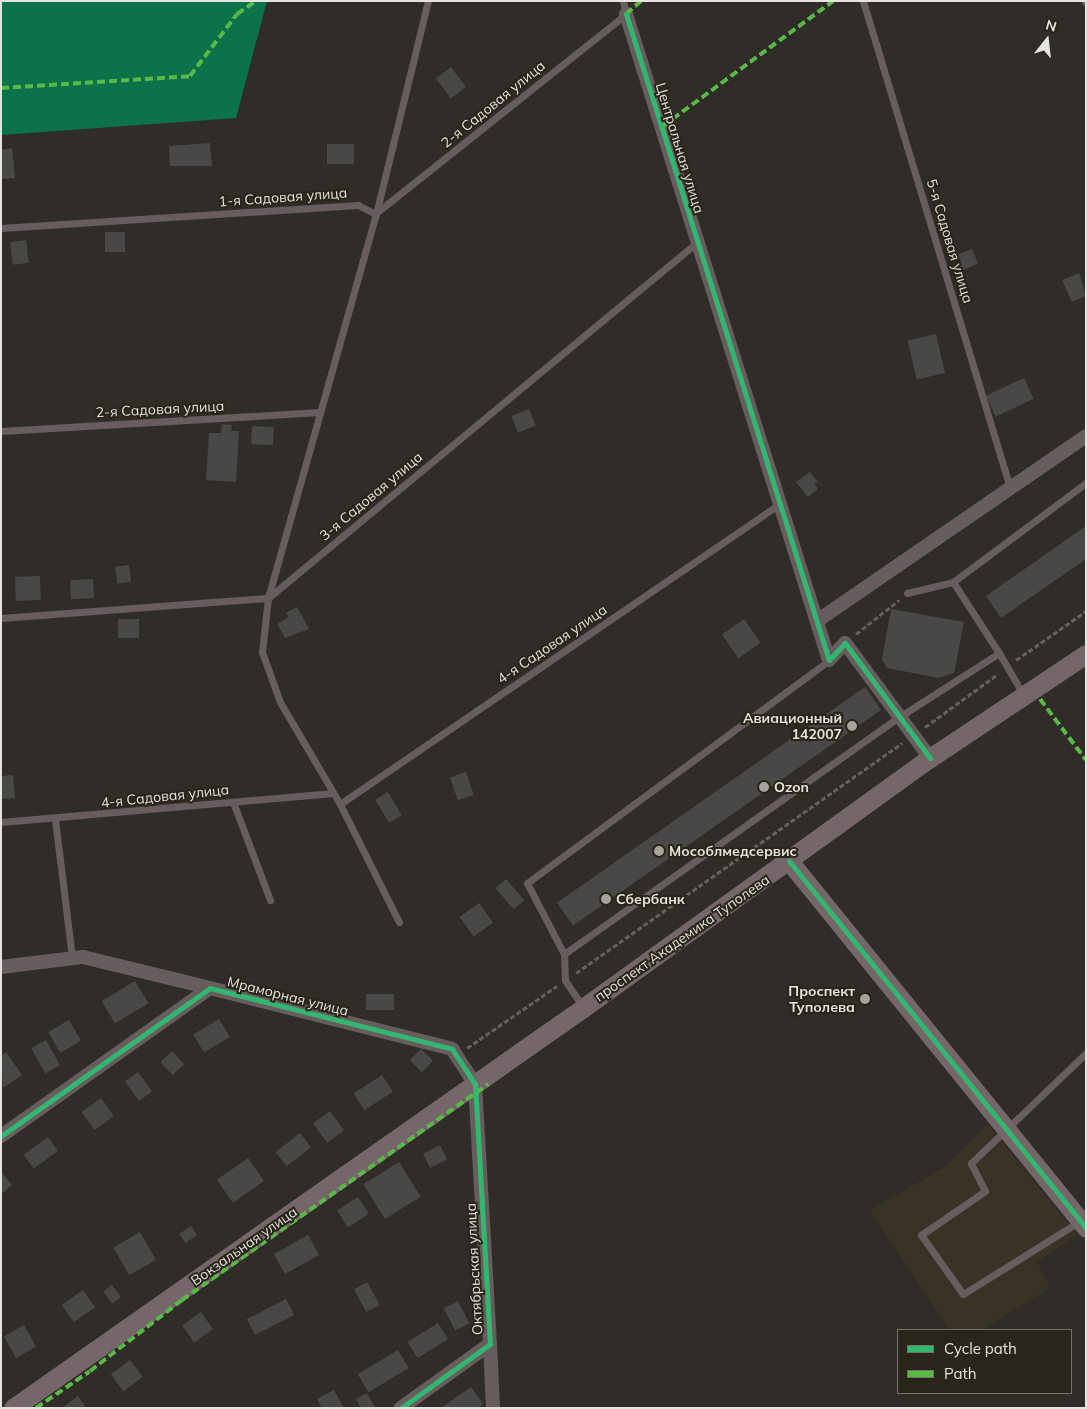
<!DOCTYPE html>
<meta charset="utf-8">
<style>
body{margin:0}
#map{position:relative;width:1087px;height:1409px;overflow:hidden;background:#302d28;font-family:Mulish,sans-serif}
div>[style]{position:absolute}
.built>*{inset:0;background:#3a3325}
.forest>*{inset:0;background:#0b724a}
.building>*{inset:0;background:#4a4747;transform-origin:0 0}
.path>*{height:2.5px;margin-top:-1.25px;transform-origin:0;background:repeating-linear-gradient(90deg,#675f5e 0 5px,transparent 0 7.5px)}
.lane>*{height:7px;margin:-3.5px;padding:0 3.5px;transform-origin:3.5px;border-radius:3.5px;background:#685d5e}
.street>*{height:14px;margin:-7px;padding:0 7px;transform-origin:7px;border-radius:7px;background:#685d5e}
.secondary>*{height:19px;margin:-9.5px;padding:0 9.5px;transform-origin:9.5px;border-radius:9.5px;background:#756669}
.quiet>*{height:4px;margin-top:-2px;transform-origin:0;background:repeating-linear-gradient(90deg,#58b947 0 8px,transparent 0 12px)}
.cycleway>*{height:5px;margin:-2.5px;padding:0 2.5px;transform-origin:2.5px;border-radius:2.5px;background:#33b770}
.dots>*{width:14px;height:14px;translate:-50% -50%;box-sizing:border-box;border:2px solid #29251b;border-radius:50%}
span{translate:-50% -50%;white-space:nowrap;text-align:center;line-height:1.15;-webkit-text-stroke:4px #29251b;paint-order:stroke}
.street-label{font-size:14px;color:#e5e3dd}
.poi-label{font-size:14px;color:#e5e3dd;font-weight:700}
.right{translate:-100% -50%;text-align:right}
.left{translate:0 -50%;text-align:left}
.frame{position:absolute;inset:0;border:2px solid #e5e3dd;pointer-events:none}
.legend{position:absolute;left:897px;top:1329px;width:175px;height:65px;box-sizing:border-box;background:#29251b;border:1px solid #747169;margin:0;padding:6px 9px;list-style:none;font-size:15px;color:#e5e3dd}
.legend li{display:flex;align-items:center;gap:10px;height:25px}
.legend b{width:25px;border:1px solid #747169}
.north{position:absolute;left:1022px;top:15px;width:50px;height:50px;-webkit-text-stroke:4px #29251b;paint-order:stroke;rotate:16deg;font-size:14px;font-weight:700;line-height:20px;text-align:center;color:#e5e3dd}
.north::after{content:'';display:block;margin:auto;width:18px;height:22px;background:#e5e3dd;clip-path:polygon(50% 0,100% 100%,50% 72%,0 100%)}
</style>
<div id="map">
<div class="built">
<div style="clip-path:polygon(988px 1124px,1077px 1235px,1037px 1262px,1050px 1288px,981px 1330px,950px 1330px,870px 1210px,945px 1167px)"></div>
</div>
<div class="forest">
<div style="clip-path:polygon(1px 1px,267px 1px,236px 118px,1px 135px)"></div>
</div>
<div class="building">
<div style="left:451px;top:67px;width:25px;height:19px;rotate:53deg"></div>
<div style="clip-path:polygon(210px 143px,212px 166px,170px 166px,169px 146px)"></div>
<div style="left:354px;top:144px;width:20px;height:27px;rotate:90deg"></div>
<div style="clip-path:polygon(12px 148px,15px 178px,1px 179px,1px 150px)"></div>
<div style="left:105px;top:232px;width:20px;height:20px"></div>
<div style="left:26px;top:240px;width:23px;height:16px;rotate:83deg"></div>
<div style="left:972px;top:249px;width:16px;height:17px;rotate:68deg"></div>
<div style="clip-path:polygon(1079px 273px,1086px 296px,1072px 302px,1062px 280px)"></div>
<div style="left:936px;top:334px;width:40px;height:29px;rotate:77deg"></div>
<div style="left:1024px;top:378px;width:23px;height:42px;rotate:65deg"></div>
<div style="left:529px;top:409px;width:18px;height:19px;rotate:68deg"></div>
<div style="clip-path:polygon(222px 424px,232px 425px,231px 431px,239px 431px,236px 482px,206px 480px,209px 433px,221px 433px)"></div>
<div style="left:252px;top:426px;width:22px;height:18px;rotate:3deg"></div>
<div style="clip-path:polygon(810px 472px,818px 482px,814px 484px,818px 489px,808px 497px,796px 482px)"></div>
<div style="clip-path:polygon(1086px 526px,1086px 559px,1001px 618px,986px 596px)"></div>
<div style="left:129px;top:565px;width:17px;height:14px;rotate:83deg"></div>
<div style="left:40px;top:576px;width:24px;height:25px;rotate:88deg"></div>
<div style="left:93px;top:579px;width:19px;height:23px;rotate:87deg"></div>
<div style="clip-path:polygon(297px 607px,309px 629px,285px 638px,277px 624px,289px 617px,286px 613px)"></div>
<div style="clip-path:polygon(891px 609px,964px 622px,954px 673px,939px 678px,887px 668px,882px 660px)"></div>
<div style="left:118px;top:619px;width:21px;height:19px"></div>
<div style="left:744px;top:619px;width:29px;height:27px;rotate:55deg"></div>
<div style="left:865px;top:687px;width:28px;height:376px;rotate:55deg"></div>
<div style="left:466px;top:772px;width:24px;height:17px;rotate:71deg"></div>
<div style="clip-path:polygon(13px 775px,15px 798px,1px 799px,1px 776px)"></div>
<div style="left:388px;top:792px;width:27px;height:15px;rotate:59deg"></div>
<div style="left:506px;top:879px;width:28px;height:14px;rotate:49deg"></div>
<div style="left:479px;top:903px;width:24px;height:24px;rotate:54deg"></div>
<div style="left:135px;top:981px;width:26px;height:39px;rotate:59deg"></div>
<div style="left:366px;top:994px;width:28px;height:16px"></div>
<div style="left:219px;top:1019px;width:21px;height:30px;rotate:59deg"></div>
<div style="left:69px;top:1020px;width:24px;height:24px;rotate:60deg"></div>
<div style="left:46px;top:1040px;width:29px;height:17px;rotate:61deg"></div>
<div style="left:421px;top:1049px;width:17px;height:16px;rotate:45deg"></div>
<div style="left:172px;top:1051px;width:18px;height:16px;rotate:47deg"></div>
<div style="clip-path:polygon(6px 1052px,22px 1075px,3px 1088px,1px 1056px)"></div>
<div style="left:138px;top:1072px;width:24px;height:16px;rotate:54deg"></div>
<div style="left:382px;top:1075px;width:20px;height:34px;rotate:57deg"></div>
<div style="left:101px;top:1098px;width:22px;height:24px;rotate:54deg"></div>
<div style="left:330px;top:1111px;width:24px;height:21px;rotate:54deg"></div>
<div style="left:300px;top:1133px;width:18px;height:31px;rotate:52deg"></div>
<div style="left:48px;top:1137px;width:17px;height:30px;rotate:54deg"></div>
<div style="left:440px;top:1145px;width:16px;height:19px;rotate:63deg"></div>
<div style="left:248px;top:1158px;width:28px;height:38px;rotate:55deg"></div>
<div style="left:399px;top:1162px;width:41px;height:42px;rotate:58deg"></div>
<div style="clip-path:polygon(1px 1171px,12px 1185px,3px 1193px,1px 1191px)"></div>
<div style="left:358px;top:1197px;width:20px;height:25px;rotate:57deg"></div>
<div style="left:191px;top:1226px;width:11px;height:14px;rotate:56deg"></div>
<div style="left:140px;top:1232px;width:32px;height:31px;rotate:60deg"></div>
<div style="left:308px;top:1235px;width:23px;height:39px;rotate:61deg"></div>
<div style="left:367px;top:1282px;width:26px;height:15px;rotate:61deg"></div>
<div style="left:112px;top:1285px;width:15px;height:11px;rotate:53deg"></div>
<div style="left:83px;top:1290px;width:21px;height:26px;rotate:55deg"></div>
<div style="left:286px;top:1299px;width:18px;height:44px;rotate:63deg"></div>
<div style="left:458px;top:1301px;width:25px;height:16px;rotate:63deg"></div>
<div style="left:201px;top:1312px;width:21px;height:23px;rotate:55deg"></div>
<div style="left:438px;top:1323px;width:19px;height:36px;rotate:58deg"></div>
<div style="left:24px;top:1325px;width:25px;height:23px;rotate:61deg"></div>
<div style="left:398px;top:1350px;width:21px;height:47px;rotate:59deg"></div>
<div style="left:130px;top:1360px;width:21px;height:24px;rotate:53deg"></div>
<div style="clip-path:polygon(471px 1387px,483px 1404px,478px 1408px,441px 1408px)"></div>
<div style="clip-path:polygon(334px 1390px,344px 1408px,322px 1408px,317px 1399px)"></div>
<div style="clip-path:polygon(367px 1393px,375px 1407px,373px 1408px,361px 1408px,356px 1399px)"></div>
<div style="clip-path:polygon(78px 1396px,86px 1408px,62px 1408px)"></div>
</div>
<div class="path">
<div style="left:856px;top:634px;width:55px;rotate:-38.3deg"></div>
<div style="left:1016px;top:660px;width:85px;rotate:-35deg"></div>
<div style="left:925px;top:727px;width:90px;rotate:-36deg"></div>
<div style="left:576px;top:973px;width:399px;rotate:-35.2deg"></div>
<div style="left:467px;top:1048px;width:109px;rotate:-34.6deg"></div>
</div>
<div class="lane">
<div style="left:863px;top:1px;width:509px;rotate:73.2deg"></div>
<div style="left:1085px;top:1px;width:2px;rotate:63deg"></div>
<div style="left:376px;top:213px;width:320px;rotate:-38.5deg"></div>
<div style="left:626px;top:14px;width:13px;rotate:-103deg"></div>
<div style="left:1px;top:228px;width:358px;rotate:-3.7deg"></div>
<div style="left:358px;top:205px;width:20px;rotate:27deg"></div>
<div style="left:1px;top:431px;width:320px;rotate:-3.4deg"></div>
<div style="left:907px;top:593px;width:47px;rotate:-13.4deg"></div>
<div style="left:1px;top:618px;width:268px;rotate:-4.3deg"></div>
<div style="left:268px;top:598px;width:556px;rotate:-39.67deg"></div>
<div style="left:999px;top:653px;width:85px;rotate:-122.9deg"></div>
<div style="left:953px;top:582px;width:166px;rotate:-36.7deg"></div>
<div style="left:233px;top:802px;width:105px;rotate:69.3deg"></div>
<div style="left:340px;top:804px;width:530px;rotate:-34.32deg"></div>
<div style="left:55px;top:819px;width:132px;rotate:83deg"></div>
<div style="left:1px;top:822px;width:331px;rotate:-5deg"></div>
<div style="left:399px;top:922px;width:132px;rotate:-116.6deg"></div>
<div style="left:340px;top:804px;width:118px;rotate:-120.5deg"></div>
<div style="left:280px;top:702px;width:53px;rotate:-109.8deg"></div>
<div style="left:262px;top:652px;width:54px;rotate:-83.7deg"></div>
<div style="left:268px;top:598px;width:399px;rotate:-74.3deg"></div>
<div style="left:376px;top:214px;width:219px;rotate:-76.3deg"></div>
<div style="left:564px;top:954px;width:410px;rotate:-35.3deg"></div>
<div style="left:899px;top:717px;width:119px;rotate:-32.6deg"></div>
<div style="left:999px;top:653px;width:48px;rotate:59.7deg"></div>
<div style="left:583px;top:1007px;width:32px;rotate:-124deg"></div>
<div style="left:565px;top:980px;width:26px;rotate:-92deg"></div>
<div style="left:564px;top:954px;width:80px;rotate:-117.5deg"></div>
<div style="left:527px;top:883px;width:375px;rotate:-36.4deg"></div>
<div style="left:1080px;top:1221px;width:138px;rotate:148deg"></div>
<div style="left:963px;top:1294px;width:72px;rotate:-125.4deg"></div>
<div style="left:921px;top:1235px;width:78px;rotate:-34.5deg"></div>
<div style="left:985px;top:1191px;width:31px;rotate:-117deg"></div>
<div style="left:971px;top:1163px;width:159px;rotate:-43.7deg"></div>
</div>
<div class="street">
<div style="left:626px;top:14px;width:677px;rotate:72.56deg"></div>
<div style="left:829px;top:660px;width:23px;rotate:-47deg"></div>
<div style="left:845px;top:643px;width:143px;rotate:53.5deg"></div>
<div style="left:817px;top:621px;width:326px;rotate:-34.5deg"></div>
<div style="left:1px;top:967px;width:83px;rotate:-7deg"></div>
<div style="left:83px;top:957px;width:131px;rotate:13.7deg"></div>
<div style="left:1px;top:1136px;width:256px;rotate:-35.3deg"></div>
<div style="left:210px;top:988px;width:250px;rotate:14.1deg"></div>
<div style="left:452px;top:1049px;width:42px;rotate:56.7deg"></div>
<div style="left:475px;top:1084px;width:260px;rotate:86.7deg"></div>
<div style="left:490px;top:1344px;width:110px;rotate:144.3deg"></div>
<div style="left:490px;top:1344px;width:64px;rotate:87.3deg"></div>
</div>
<div class="secondary">
<div style="left:789px;top:861px;width:472px;rotate:51deg"></div>
<div style="left:13px;top:1408px;width:696px;rotate:-35.06deg"></div>
<div style="left:583px;top:1008px;width:428px;rotate:-35.8deg"></div>
<div style="left:930px;top:758px;width:187px;rotate:-33.7deg"></div>
</div>
<div class="quiet">
<div style="left:626px;top:14px;width:20px;rotate:-41deg"></div>
<div style="left:1px;top:88px;width:189px;rotate:-3.6deg"></div>
<div style="left:190px;top:76px;width:78px;rotate:-52.8deg"></div>
<div style="left:237px;top:14px;width:23px;rotate:-34deg"></div>
<div style="left:663px;top:126px;width:211px;rotate:-36.3deg"></div>
<div style="left:1040px;top:699px;width:76px;rotate:53deg"></div>
<div style="left:36px;top:1408px;width:65px;rotate:-34.4deg"></div>
<div style="left:90px;top:1371px;width:116px;rotate:-37.7deg"></div>
<div style="left:182px;top:1300px;width:375px;rotate:-35.2deg"></div>
</div>
<div class="cycleway">
<div style="left:626px;top:14px;width:677px;rotate:72.56deg"></div>
<div style="left:829px;top:660px;width:23px;rotate:-47deg"></div>
<div style="left:845px;top:643px;width:143px;rotate:53.5deg"></div>
<div style="left:789px;top:861px;width:472px;rotate:51deg"></div>
<div style="left:1px;top:1136px;width:256px;rotate:-35.3deg"></div>
<div style="left:210px;top:988px;width:250px;rotate:14.1deg"></div>
<div style="left:452px;top:1049px;width:42px;rotate:56.7deg"></div>
<div style="left:475px;top:1084px;width:260px;rotate:86.7deg"></div>
<div style="left:490px;top:1344px;width:110px;rotate:144.3deg"></div>
</div>
<div class="dots">
<div style="left:852px;top:726px;background:#a6a39e"></div>
<div style="left:764px;top:787px;background:#a6a39e"></div>
<div style="left:659px;top:851px;background:#a6a39e"></div>
<div style="left:606px;top:899px;background:#a6a39e"></div>
<div style="left:865px;top:999px;background:#a6a39e"></div>
</div>
<div class="street-label">
<span style="left:493px;top:104px;rotate:-39deg">2-я Садовая улица</span>
<span style="left:680px;top:148px;rotate:73deg">Центральная улица</span>
<span style="left:283px;top:197px;rotate:-4deg">1-я Садовая улица</span>
<span style="left:950px;top:241px;rotate:73deg">5-я Садовая улица</span>
<span style="left:160px;top:409px;rotate:-3deg">2-я Садовая улица</span>
<span style="left:371px;top:496px;rotate:-40deg">3-я Садовая улица</span>
<span style="left:552px;top:644px;rotate:-34deg">4-я Садовая улица</span>
<span style="left:165px;top:796px;rotate:-6deg">4-я Садовая улица</span>
<span style="left:682px;top:938px;rotate:-35deg">проспект Академика Туполева</span>
<span style="left:288px;top:996px;rotate:14deg">Мраморная улица</span>
<span style="left:244px;top:1246px;rotate:-35deg">Вокзальная улица</span>
<span style="left:474px;top:1269px;rotate:-93deg">Октябрьская улица</span>
</div>
<div class="poi-label">
<span class="right" style="left:842px;top:726px">Авиационный<br>142007</span>
<span class="left" style="left:774px;top:787px">Ozon</span>
<span class="left" style="left:669px;top:851px">Мособлмедсервис</span>
<span class="left" style="left:616px;top:899px">Сбербанк</span>
<span class="right" style="left:855px;top:999px">Проспект<br>Туполева</span>
</div>
<div class="frame"></div>
<ul class="legend">
<li><b style="height:6px;background:#33b770"></b>Cycle path</li>
<li><b style="height:6px;background:#58b947"></b>Path</li>
</ul>
<div class="north">N</div>
</div>
